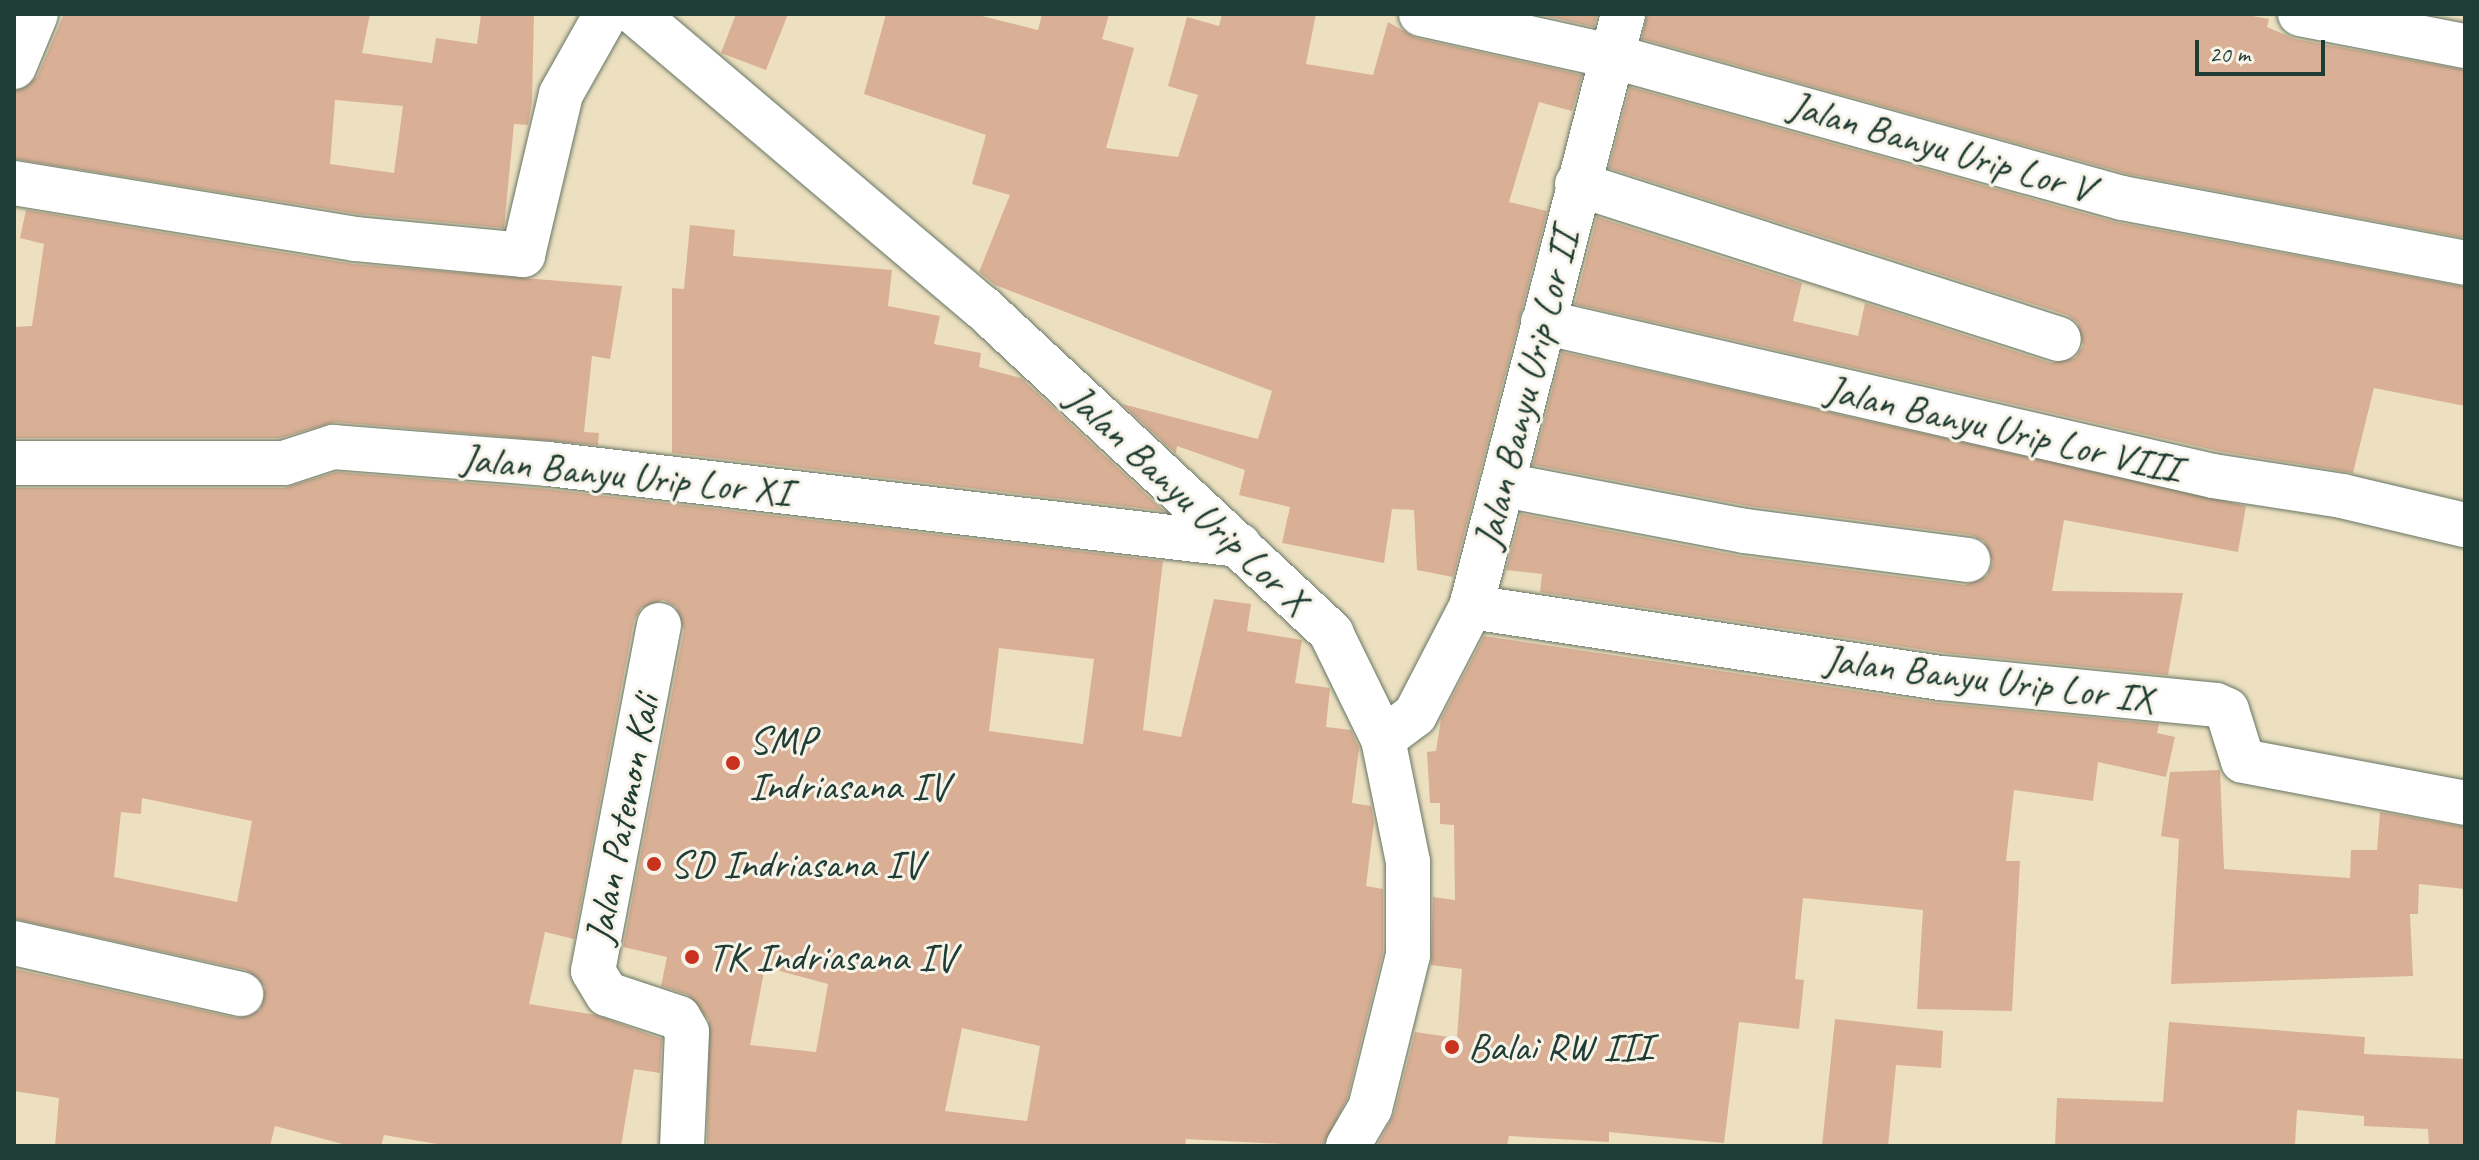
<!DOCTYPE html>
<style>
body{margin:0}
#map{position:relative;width:2479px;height:1160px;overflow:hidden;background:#ede0c0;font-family:Caveat,sans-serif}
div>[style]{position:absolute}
.building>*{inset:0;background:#d9b095}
.roads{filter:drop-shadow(0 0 2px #677665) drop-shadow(0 0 2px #677665)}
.minor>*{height:44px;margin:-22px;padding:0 22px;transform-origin:22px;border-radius:22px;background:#fff}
.dots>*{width:22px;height:22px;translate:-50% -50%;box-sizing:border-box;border:4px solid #f7f3e8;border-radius:50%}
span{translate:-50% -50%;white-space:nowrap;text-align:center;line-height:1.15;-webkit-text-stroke:6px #f7f3e8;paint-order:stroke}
.street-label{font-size:40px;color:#1f3d34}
.poi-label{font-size:40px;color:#1f3d34}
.left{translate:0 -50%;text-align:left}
.frame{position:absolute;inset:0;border:16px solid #1f3d34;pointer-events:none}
.scale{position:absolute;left:2195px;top:40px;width:130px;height:36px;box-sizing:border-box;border:4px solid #1f3d34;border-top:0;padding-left:10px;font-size:24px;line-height:28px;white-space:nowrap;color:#1f3d34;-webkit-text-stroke:6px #f7f3e8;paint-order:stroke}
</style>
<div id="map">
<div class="building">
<div style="clip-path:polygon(evenodd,64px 14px,370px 14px,362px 53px,432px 63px,436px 38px,477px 44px,481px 14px,534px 14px,532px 101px,528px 125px,514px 124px,504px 228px,358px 214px,14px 159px,14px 91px,37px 77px,64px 14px,335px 100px,403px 106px,394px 173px,330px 164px,335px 100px)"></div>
<div style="clip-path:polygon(736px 14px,788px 14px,766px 70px,721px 53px)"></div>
<div style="clip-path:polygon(886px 14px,974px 14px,1038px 30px,1042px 14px,1109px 14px,1102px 39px,1134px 48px,1106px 148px,1178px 157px,1198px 95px,1168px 86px,1187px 17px,1219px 26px,1222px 14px,1316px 14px,1306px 64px,1373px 75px,1388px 22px,1416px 38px,1582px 75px,1572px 111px,1539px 102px,1509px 202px,1547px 211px,1453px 577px,1417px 570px,1414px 510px,1392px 509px,1384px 563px,1282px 543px,1290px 507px,1239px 495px,1245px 470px,1177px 446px,1176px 454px,1122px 404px,1258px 439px,1272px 391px,995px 285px,979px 272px,1010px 195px,972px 184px,986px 135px,864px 94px)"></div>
<div style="clip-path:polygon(1537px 14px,1597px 14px,1594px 27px)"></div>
<div style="clip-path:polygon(1647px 14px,2241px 14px,2269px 19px,2267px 27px,2295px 39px,2465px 70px,2465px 238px,2128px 174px,1642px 39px)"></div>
<div style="clip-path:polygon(1630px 87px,2115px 222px,2465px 287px,2465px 406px,2374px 388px,2353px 473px,2218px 451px,1575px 304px,1597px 217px,1802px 283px,1793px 321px,1858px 336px,1865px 303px,2051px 363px,2075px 358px,2083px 346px,2078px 323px,2067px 315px,1609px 168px)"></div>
<div style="clip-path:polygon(26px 210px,353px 264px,622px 286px,610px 359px,592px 356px,584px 432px,599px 433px,598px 445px,335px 422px,280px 438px,14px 438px,14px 327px,32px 326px,44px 244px,20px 238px)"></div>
<div style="clip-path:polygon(690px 225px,735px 230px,733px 256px,892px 270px,888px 306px,940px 316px,934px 344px,981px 353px,979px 367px,1021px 378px,1164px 511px,672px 453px,672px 288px,684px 289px)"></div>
<div style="clip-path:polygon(1562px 352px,2246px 506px,2238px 552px,2064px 520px,2052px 591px,2183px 593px,2168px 675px,1945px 653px,1540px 592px,1542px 574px,1506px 570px,1521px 514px,1740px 556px,1965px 585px,1987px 576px,1993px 562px,1984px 541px,1971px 535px,1749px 506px,1533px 465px)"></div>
<div style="clip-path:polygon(evenodd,336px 472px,546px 489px,1163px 561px,1143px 730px,1181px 737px,1214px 599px,1251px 604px,1247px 631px,1302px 640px,1295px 683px,1330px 688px,1326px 727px,1351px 730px,1359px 748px,1352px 803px,1371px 806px,1374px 822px,1366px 886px,1383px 889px,1383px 952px,1347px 1099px,1323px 1146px,1186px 1139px,1185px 1146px,707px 1146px,709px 1020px,688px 995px,661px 986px,667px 957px,623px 947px,684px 630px,676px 607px,663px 600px,641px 608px,634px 620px,574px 939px,545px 932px,529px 1004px,596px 1015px,662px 1039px,660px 1073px,634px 1069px,621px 1146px,449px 1146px,384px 1135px,381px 1146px,350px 1146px,275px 1126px,270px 1146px,55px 1146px,59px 1098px,14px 1091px,14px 969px,236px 1018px,260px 1010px,265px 987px,246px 970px,14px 919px,14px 488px,284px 488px,336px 472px,999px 648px,1094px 659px,1083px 744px,989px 731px,999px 648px,336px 472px,142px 798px,252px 821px,237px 902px,114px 877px,121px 812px,141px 814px,142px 798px,336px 472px,765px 967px,828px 984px,816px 1052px,750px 1045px,765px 967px,336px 472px,962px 1028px,1040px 1046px,1027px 1121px,945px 1111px,962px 1028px)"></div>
<div style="clip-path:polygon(1484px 636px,1938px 703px,2159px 724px,2157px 733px,2175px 737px,2166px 777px,2098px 762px,2093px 801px,2014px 790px,2006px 861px,2020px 861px,2012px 1011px,1917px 1009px,1923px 910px,1803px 898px,1795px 979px,1804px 980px,1799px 1029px,1739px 1022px,1724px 1143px,1609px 1132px,1609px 1142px,1509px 1136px,1507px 1146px,1377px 1146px,1394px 1114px,1415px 1032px,1457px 1038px,1462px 969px,1431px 965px,1433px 897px,1455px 900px,1454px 825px,1440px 824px,1440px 803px,1430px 803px,1427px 752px,1436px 751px,1441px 719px)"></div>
<div style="clip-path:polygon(2220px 770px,2224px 869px,2350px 878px,2351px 850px,2377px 850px,2380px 812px,2465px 827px,2465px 889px,2419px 884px,2418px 914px,2410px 914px,2413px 976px,2171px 984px,2179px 839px,2161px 836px,2170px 772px)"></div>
<div style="clip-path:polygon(1835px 1019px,1943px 1031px,1941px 1068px,1896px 1065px,1888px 1146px,1822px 1146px)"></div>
<div style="clip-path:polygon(2169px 1022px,2365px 1037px,2364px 1054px,2465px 1059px,2465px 1146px,2429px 1146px,2428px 1129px,2364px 1126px,2364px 1116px,2297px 1110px,2295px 1146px,2055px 1146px,2057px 1098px,2163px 1102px)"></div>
</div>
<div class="roads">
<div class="minor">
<div style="left:636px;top:14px;width:453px;rotate:40.3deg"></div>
<div style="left:982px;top:307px;width:478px;rotate:43deg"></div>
<div style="left:1331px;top:633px;width:118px;rotate:63.9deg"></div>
<div style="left:1383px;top:739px;width:126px;rotate:78.5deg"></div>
<div style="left:1408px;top:862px;width:93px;rotate:90deg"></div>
<div style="left:1408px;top:955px;width:158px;rotate:103.9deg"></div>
<div style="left:1370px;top:1108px;width:44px;rotate:120.1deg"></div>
<div style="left:1421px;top:14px;width:195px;rotate:12.5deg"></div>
<div style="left:1611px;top:56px;width:530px;rotate:15.53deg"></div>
<div style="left:2122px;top:198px;width:349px;rotate:10.7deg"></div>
<div style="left:2300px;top:14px;width:168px;rotate:11deg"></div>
<div style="left:14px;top:67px;width:57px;rotate:-67.5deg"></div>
<div style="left:14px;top:183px;width:346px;rotate:9.3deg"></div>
<div style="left:355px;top:239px;width:169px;rotate:5.4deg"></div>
<div style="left:523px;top:255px;width:165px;rotate:-76.7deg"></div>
<div style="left:561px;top:94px;width:92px;rotate:-60.6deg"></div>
<div style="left:1577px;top:184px;width:506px;rotate:17.83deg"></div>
<div style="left:1543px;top:322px;width:687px;rotate:12.94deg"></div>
<div style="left:2213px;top:476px;width:131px;rotate:8.8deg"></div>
<div style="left:2342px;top:496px;width:126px;rotate:13.3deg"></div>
<div style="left:14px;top:463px;width:270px"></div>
<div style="left:284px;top:463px;width:52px;rotate:-18.1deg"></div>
<div style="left:333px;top:447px;width:216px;rotate:4.5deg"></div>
<div style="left:548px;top:464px;width:696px;rotate:6.69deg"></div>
<div style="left:1504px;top:485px;width:245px;rotate:10.8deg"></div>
<div style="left:1745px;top:531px;width:225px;rotate:7.4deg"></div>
<div style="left:1471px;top:607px;width:476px;rotate:8.6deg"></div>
<div style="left:1942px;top:678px;width:275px;rotate:5.6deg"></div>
<div style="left:2216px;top:705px;width:12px;rotate:24deg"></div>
<div style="left:2227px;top:710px;width:53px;rotate:72.6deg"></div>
<div style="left:2243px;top:761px;width:226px;rotate:10.7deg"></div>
<div style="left:659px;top:625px;width:352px;rotate:100.8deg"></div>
<div style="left:593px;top:971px;width:27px;rotate:59deg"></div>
<div style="left:607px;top:994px;width:76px;rotate:18.4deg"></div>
<div style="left:679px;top:1018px;width:16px;rotate:60deg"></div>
<div style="left:687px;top:1032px;width:114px;rotate:92.5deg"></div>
<div style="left:1383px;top:739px;width:40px;rotate:-37deg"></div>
<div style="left:1415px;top:715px;width:122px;rotate:-62.6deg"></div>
<div style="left:1471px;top:607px;width:612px;rotate:-75.62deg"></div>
<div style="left:14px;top:943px;width:233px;rotate:12.7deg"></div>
</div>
</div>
<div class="dots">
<div style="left:733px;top:763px;background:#c8321e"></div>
<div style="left:654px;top:864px;background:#c8321e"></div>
<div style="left:692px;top:957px;background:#c8321e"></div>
<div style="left:1452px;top:1047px;background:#c8321e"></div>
</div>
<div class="street-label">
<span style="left:1941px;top:147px;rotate:16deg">Jalan Banyu Urip Lor V</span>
<span style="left:1526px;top:389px;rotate:-76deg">Jalan Banyu Urip Lor II</span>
<span style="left:2003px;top:429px;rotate:13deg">Jalan Banyu Urip Lor VIII</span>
<span style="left:626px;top:475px;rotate:6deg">Jalan Banyu Urip Lor XI</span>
<span style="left:1188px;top:499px;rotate:43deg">Jalan Banyu Urip Lor X</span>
<span style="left:1989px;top:679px;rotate:7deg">Jalan Banyu Urip Lor IX</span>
<span style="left:622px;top:819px;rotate:-79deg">Jalan Patemon Kali</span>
</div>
<div class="poi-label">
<span class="left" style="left:749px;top:763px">SMP<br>Indriasana IV</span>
<span class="left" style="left:670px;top:864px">SD Indriasana IV</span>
<span class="left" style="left:708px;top:957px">TK Indriasana IV</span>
<span class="left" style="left:1468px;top:1047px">Balai RW III</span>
</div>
<div class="frame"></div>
<div class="scale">20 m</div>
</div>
